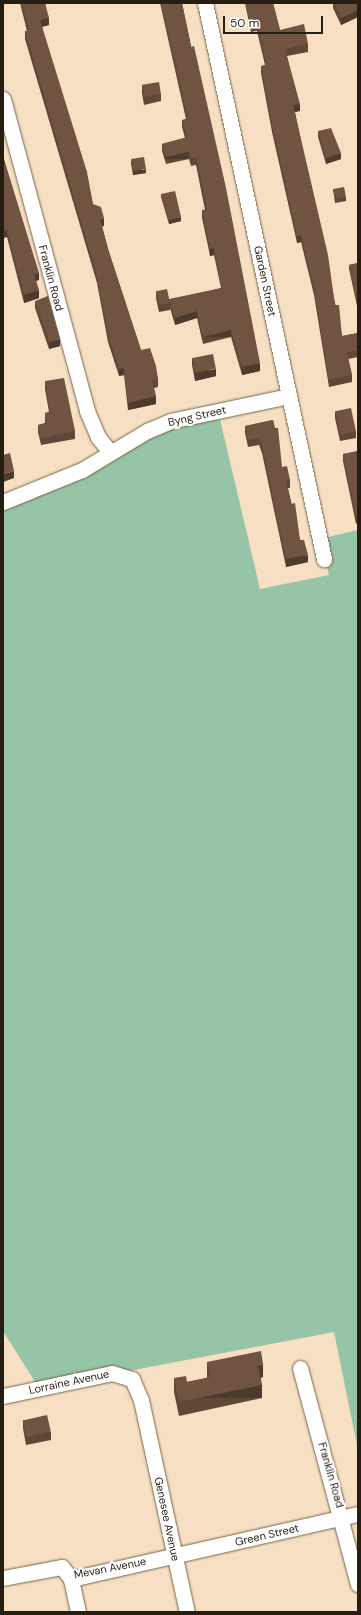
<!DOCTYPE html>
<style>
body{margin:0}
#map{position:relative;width:361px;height:1615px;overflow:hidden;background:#f6dfc2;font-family:"DM Sans",sans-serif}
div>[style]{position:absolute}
.green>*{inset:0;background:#96c4a6}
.roads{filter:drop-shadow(0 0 1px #78644a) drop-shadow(0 0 1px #78644a)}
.street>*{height:15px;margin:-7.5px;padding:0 7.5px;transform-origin:7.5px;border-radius:7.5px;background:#fff}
.wall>*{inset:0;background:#5f4838}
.shaded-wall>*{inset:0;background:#4d3b2e;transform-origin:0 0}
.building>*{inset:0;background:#6e5441;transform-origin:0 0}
span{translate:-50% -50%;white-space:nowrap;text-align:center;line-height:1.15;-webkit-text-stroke:4px #fff;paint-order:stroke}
.street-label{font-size:11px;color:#261e13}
.frame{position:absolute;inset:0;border:4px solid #261e13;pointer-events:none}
.scale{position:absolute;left:223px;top:16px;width:100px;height:18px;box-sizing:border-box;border:2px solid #261e13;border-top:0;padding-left:5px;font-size:12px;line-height:14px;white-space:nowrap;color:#261e13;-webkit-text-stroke:3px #fff;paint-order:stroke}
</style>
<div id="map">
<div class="green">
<div style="clip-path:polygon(218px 411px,260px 589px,329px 575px,320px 539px,358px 530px,358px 1450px,334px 1332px,39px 1388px,3px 1331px,3px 502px,147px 431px)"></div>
</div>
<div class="roads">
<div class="street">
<div style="left:205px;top:3px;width:569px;rotate:77.92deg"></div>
<div style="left:3px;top:99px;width:323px;rotate:74.9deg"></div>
<div style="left:87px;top:411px;width:28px;rotate:67deg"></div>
<div style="left:98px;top:437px;width:19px;rotate:51deg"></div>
<div style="left:3px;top:502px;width:85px;rotate:-22.1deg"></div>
<div style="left:82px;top:470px;width:76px;rotate:-31deg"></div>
<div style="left:147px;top:431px;width:25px;rotate:-23deg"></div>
<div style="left:170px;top:421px;width:122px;rotate:-11.9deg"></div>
<div style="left:300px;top:1368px;width:224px;rotate:75deg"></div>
<div style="left:3px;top:1396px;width:111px;rotate:-11.9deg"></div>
<div style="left:112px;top:1373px;width:21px;rotate:17deg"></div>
<div style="left:132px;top:1379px;width:23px;rotate:67deg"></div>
<div style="left:141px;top:1400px;width:217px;rotate:77.8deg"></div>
<div style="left:3px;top:1578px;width:60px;rotate:-10.6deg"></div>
<div style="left:62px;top:1567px;width:15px;rotate:53deg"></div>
<div style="left:71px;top:1579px;width:34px;rotate:78deg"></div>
<div style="left:71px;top:1579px;width:294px;rotate:-12.8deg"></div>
</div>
</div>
<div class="wall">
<div style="clip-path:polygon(20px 3px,45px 3px,49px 25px,42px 27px,93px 204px,104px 226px,102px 226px,108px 249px,141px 350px,158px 379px,158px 387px,154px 388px,156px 404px,128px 410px,124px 375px,119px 376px,108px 342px,97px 283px,25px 39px,25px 31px,27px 31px)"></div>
<div style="clip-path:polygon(160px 3px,182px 3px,260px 371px,242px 375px,231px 337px,203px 344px,197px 318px,175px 325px,170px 308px,170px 310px,159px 312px,156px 298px,156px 291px,169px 300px,221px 288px,214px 255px,210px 256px,208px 246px,202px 218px,202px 210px,205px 210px,196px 165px,191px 166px,189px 159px,166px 164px,162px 151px,162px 144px,185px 138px,182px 127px,182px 120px,186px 119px)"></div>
<div style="clip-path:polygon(245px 3px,273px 3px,280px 30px,308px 44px,308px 52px,287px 56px,300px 111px,295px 112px,342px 336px,358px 333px,358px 357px,348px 359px,352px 375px,352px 382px,329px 387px,314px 295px,301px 242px,297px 243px,272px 132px,261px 73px,261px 66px,265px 65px,257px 31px,251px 32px)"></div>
<div style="clip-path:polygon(333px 3px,358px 3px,358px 17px,341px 25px,333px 8px)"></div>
<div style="clip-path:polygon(142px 85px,161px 94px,161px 101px,144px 105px,142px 93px)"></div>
<div style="clip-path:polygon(318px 131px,341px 159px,326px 164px,318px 137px)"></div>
<div style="clip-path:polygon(3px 156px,39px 280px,36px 281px,39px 298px,24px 303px,7px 237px,3px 238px)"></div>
<div style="clip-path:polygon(131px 160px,146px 173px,133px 175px,131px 164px)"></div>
<div style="clip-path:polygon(333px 189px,346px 197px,346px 201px,335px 203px)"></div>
<div style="clip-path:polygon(161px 194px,181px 221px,169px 224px,161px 197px)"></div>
<div style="clip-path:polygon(358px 263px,357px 306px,349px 269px,349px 265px)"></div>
<div style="clip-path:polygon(35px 301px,60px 346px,49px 349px,35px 308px)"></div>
<div style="clip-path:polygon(192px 358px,216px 376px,195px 381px,192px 365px)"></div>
<div style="clip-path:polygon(45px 381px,75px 431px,75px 439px,41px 445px,38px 432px,38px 425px,45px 423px,45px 413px,49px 412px,45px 389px)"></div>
<div style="clip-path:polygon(335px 411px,356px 431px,356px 438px,340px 441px,335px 418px)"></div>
<div style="clip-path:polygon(273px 420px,282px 467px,290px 480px,290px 488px,288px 488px,300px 540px,308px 562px,286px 567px,262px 453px,259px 445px,248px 447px,245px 433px,245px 426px)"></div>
<div style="clip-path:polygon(358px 451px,358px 523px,356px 524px,343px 461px,343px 454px)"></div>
<div style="clip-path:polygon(207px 1362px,263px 1377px,261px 1378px,262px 1398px,179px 1416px,174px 1392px,174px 1378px,187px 1382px,207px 1378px)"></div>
<div style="clip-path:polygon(23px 1420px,51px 1432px,51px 1440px,26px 1445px,23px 1428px)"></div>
</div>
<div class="shaded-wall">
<div style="clip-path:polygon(358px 10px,358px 17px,341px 25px,341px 18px)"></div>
<div style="clip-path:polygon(49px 18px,49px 25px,40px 27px,40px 20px)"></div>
<div style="clip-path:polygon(300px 104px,300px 111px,293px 112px,293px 105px)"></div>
<div style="left:189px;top:152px;width:7px;height:24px;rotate:90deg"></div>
<div style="clip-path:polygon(341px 153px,341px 159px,326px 164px,326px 158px)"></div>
<div style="clip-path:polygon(146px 169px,146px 173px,133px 175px,133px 172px)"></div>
<div style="clip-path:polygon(181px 217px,181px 221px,169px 224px,169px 220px)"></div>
<div style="clip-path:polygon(104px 218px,104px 226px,100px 227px,100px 219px)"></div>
<div style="clip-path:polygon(7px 230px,7px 237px,3px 238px,3px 231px)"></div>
<div style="clip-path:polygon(301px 235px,301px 242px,297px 243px,297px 236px)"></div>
<div style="clip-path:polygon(214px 248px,214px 255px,210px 256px,210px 249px)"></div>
<div style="clip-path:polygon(39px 273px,39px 280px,34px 281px,34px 274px)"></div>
<div style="clip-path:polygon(39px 290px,39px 298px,24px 303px,24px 295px)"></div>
<div style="clip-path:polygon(197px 311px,197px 318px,175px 325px,175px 318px)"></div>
<div style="left:231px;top:330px;width:7px;height:29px;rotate:90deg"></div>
<div style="clip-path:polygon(60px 339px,60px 346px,49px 349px,49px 342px)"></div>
<div style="clip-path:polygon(260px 363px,260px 371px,242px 375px,242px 367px)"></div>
<div style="clip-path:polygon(124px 368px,124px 375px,119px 376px,119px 369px)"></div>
<div style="clip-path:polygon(216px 369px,216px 376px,195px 381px,195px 373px)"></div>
<div style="clip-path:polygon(156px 396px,156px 404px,128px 410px,128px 403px)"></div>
<div style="clip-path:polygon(14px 471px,14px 478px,3px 482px,3px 474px)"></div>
<div style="clip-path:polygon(308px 555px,308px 562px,286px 567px,286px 559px)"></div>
<div style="clip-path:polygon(263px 1364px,263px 1377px,258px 1378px,258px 1365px)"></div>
<div style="left:262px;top:1385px;width:13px;height:85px;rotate:90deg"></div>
</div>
<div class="building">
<div style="clip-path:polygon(22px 3px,45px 3px,49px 18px,40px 20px,87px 172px,93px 204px,101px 207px,104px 218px,100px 219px,108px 249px,141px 350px,150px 348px,156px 366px,158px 379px,152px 380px,156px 396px,128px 403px,124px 368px,119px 369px,108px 334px,97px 276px,25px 31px,29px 30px)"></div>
<div style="clip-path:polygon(161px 3px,182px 3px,191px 47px,194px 46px,226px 188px,260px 363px,242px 367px,231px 330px,203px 337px,197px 311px,175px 318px,169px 299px,222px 288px,214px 248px,210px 249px,208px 239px,202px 210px,207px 209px,196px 157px,191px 158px,189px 152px,166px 157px,162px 144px,187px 137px,182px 120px,188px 119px)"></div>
<div style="clip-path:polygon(246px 3px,273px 3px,280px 30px,304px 24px,308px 44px,285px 49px,300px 104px,293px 105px,328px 255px,335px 305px,339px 305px,342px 336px,358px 333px,358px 350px,347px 352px,352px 375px,329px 380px,314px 288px,301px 235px,297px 236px,272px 124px,261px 66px,267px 65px,257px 24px,251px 25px)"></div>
<div style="clip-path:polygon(334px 3px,358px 3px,358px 10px,341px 18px)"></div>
<div style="left:159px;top:82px;width:12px;height:17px;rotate:81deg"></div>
<div style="clip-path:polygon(331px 128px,341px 153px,326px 158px,318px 131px)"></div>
<div style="clip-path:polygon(3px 156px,39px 273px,34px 274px,39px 290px,24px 295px,7px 230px,3px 231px)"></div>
<div style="left:144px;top:157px;width:12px;height:13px;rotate:81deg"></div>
<div style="left:344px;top:187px;width:10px;height:11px;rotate:79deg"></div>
<div style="clip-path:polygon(175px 191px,181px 217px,169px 220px,161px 194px)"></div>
<div style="clip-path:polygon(358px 263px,358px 302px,357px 302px,349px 265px)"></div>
<div style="left:167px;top:289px;width:14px;height:11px;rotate:78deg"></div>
<div style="clip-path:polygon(48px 296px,60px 339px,49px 342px,35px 301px)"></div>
<div style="left:213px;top:354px;width:15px;height:21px;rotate:79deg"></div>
<div style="clip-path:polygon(64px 378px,75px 431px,41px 438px,38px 425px,47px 423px,45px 413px,50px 412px,45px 381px)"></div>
<div style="left:351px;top:408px;width:24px;height:16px;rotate:78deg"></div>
<div style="clip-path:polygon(273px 420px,275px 428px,278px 428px,282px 467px,287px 466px,290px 480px,286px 481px,291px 504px,295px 503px,300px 540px,304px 540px,308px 555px,286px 559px,262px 445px,259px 438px,248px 440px,245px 426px)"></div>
<div style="clip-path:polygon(358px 451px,358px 516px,356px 516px,343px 454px)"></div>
<div style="clip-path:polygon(10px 453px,14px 471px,3px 474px,3px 455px)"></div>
<div style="clip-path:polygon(261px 1351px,263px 1364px,258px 1365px,262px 1385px,179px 1402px,174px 1378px,186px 1376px,187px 1382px,210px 1377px,207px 1362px)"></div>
<div style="left:47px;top:1415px;width:17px;height:25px;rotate:77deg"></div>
</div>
<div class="street-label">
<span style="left:51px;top:278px;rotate:75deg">Franklin Road</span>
<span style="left:265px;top:281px;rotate:78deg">Garden Street</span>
<span style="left:197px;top:416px;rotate:-13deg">Byng Street</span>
<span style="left:69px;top:1382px;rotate:-12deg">Lorraine Avenue</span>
<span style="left:331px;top:1475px;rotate:74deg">Franklin Road</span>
<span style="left:167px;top:1519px;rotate:78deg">Genesee Avenue</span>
<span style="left:267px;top:1535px;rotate:-13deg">Green Street</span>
<span style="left:110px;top:1568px;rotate:-11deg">Mevan Avenue</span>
</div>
<div class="frame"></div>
<div class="scale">50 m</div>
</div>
